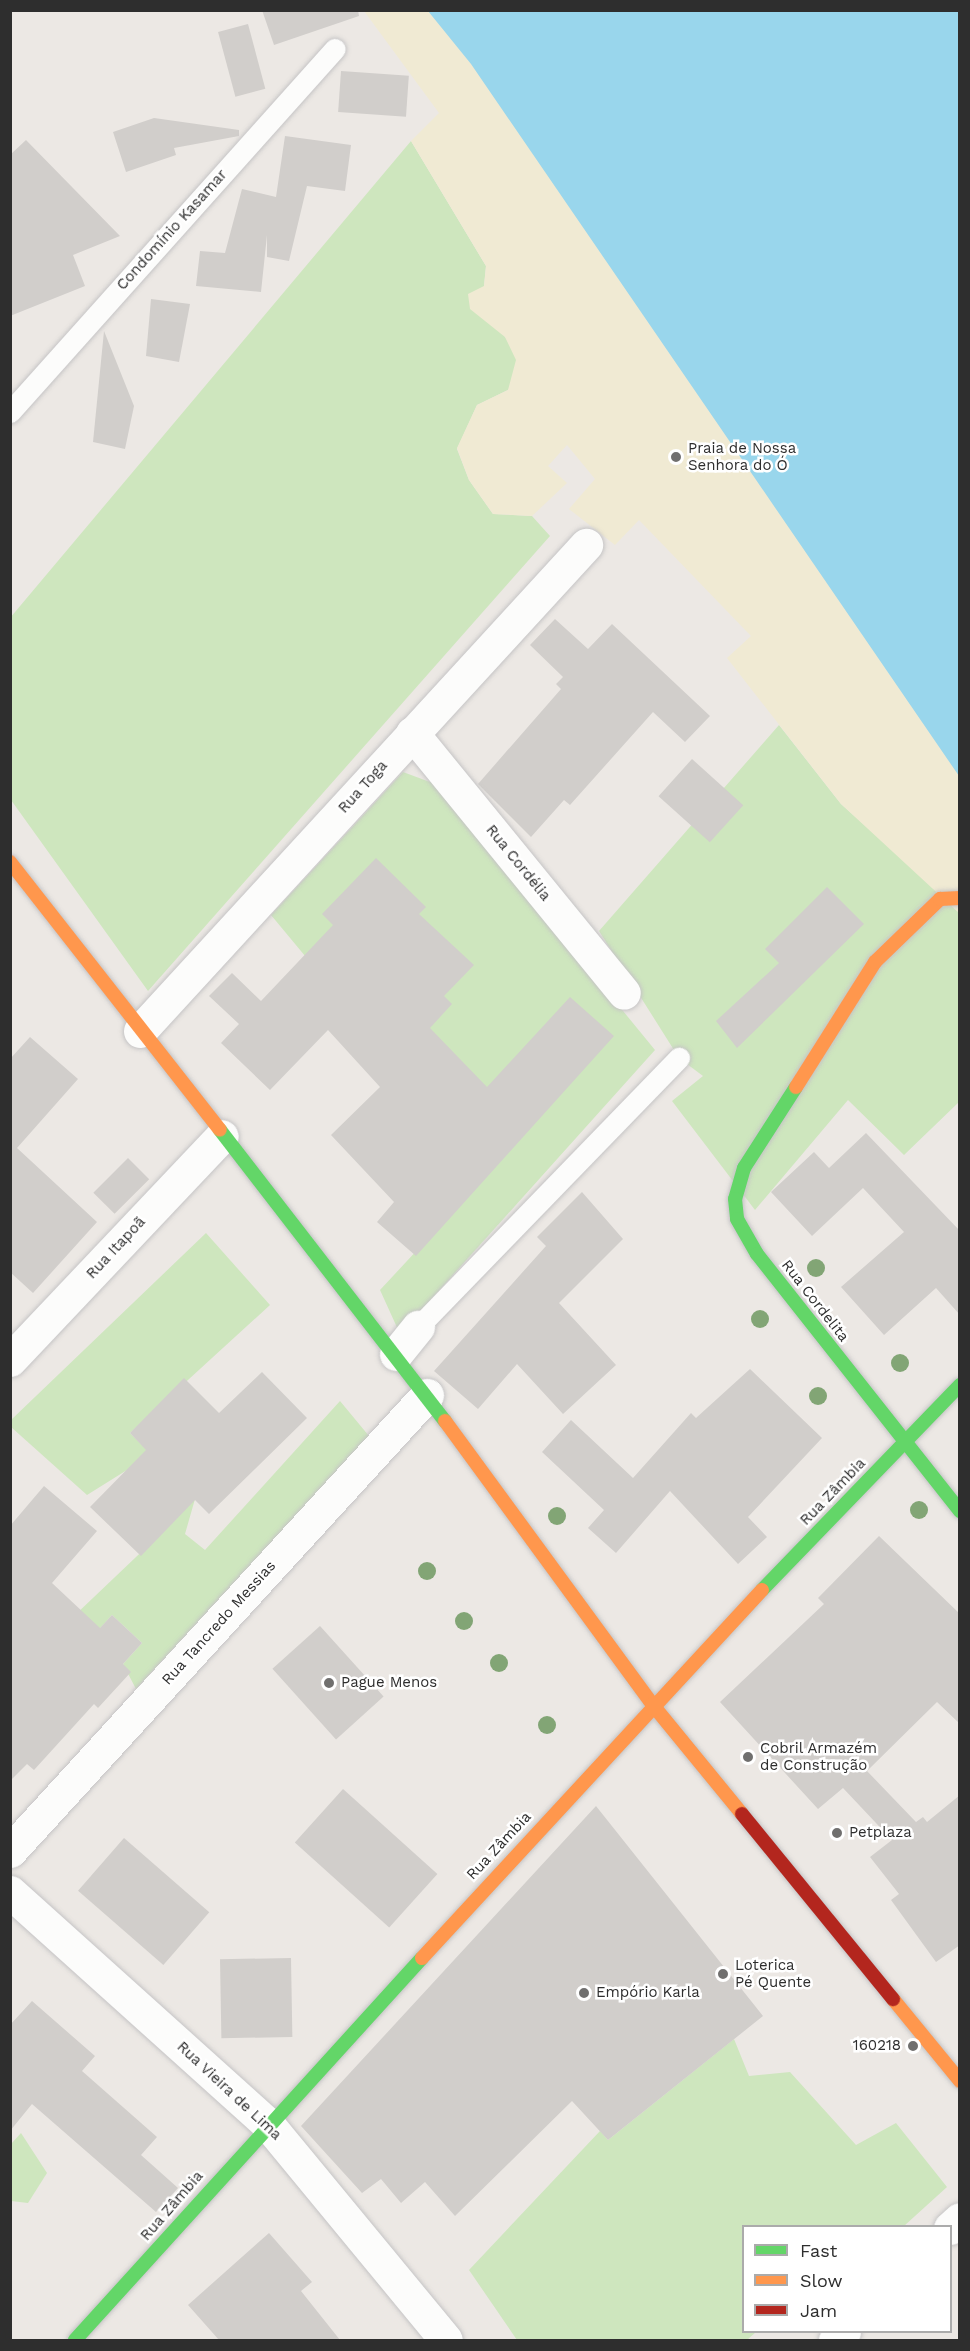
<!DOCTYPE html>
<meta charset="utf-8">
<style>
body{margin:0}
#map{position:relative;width:970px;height:2351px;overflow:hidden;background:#ece8e4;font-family:"Work Sans",sans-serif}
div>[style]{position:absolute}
.green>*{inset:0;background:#cee6be}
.sand>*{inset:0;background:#f0ead3}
.water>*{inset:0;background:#99d6ec}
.building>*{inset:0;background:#d1cecb;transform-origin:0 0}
.roads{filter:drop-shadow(0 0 2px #c5c4c5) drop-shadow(0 0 2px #c5c4c5)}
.lane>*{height:21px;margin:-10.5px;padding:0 10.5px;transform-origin:10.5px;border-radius:10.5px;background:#fcfcfb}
.street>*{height:33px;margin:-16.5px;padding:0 16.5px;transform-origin:16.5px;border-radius:16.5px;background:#fcfcfb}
.fast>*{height:14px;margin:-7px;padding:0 7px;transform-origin:7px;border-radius:7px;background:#63d668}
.slow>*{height:14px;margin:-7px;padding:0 7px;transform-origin:7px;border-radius:7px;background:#ff974d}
.jam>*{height:14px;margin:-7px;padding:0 7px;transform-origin:7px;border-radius:7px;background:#b3261e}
.trees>*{width:18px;height:18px;margin:-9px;border-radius:50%;background:#82a575}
.dots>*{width:16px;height:16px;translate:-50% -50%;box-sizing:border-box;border:3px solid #fff;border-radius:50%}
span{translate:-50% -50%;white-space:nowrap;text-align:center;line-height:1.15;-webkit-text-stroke:5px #fff;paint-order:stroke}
.street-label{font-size:15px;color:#2e2e2e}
.poi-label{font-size:15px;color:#2e2e2e}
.left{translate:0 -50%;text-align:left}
.right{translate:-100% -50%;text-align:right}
.frame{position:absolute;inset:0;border:12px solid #2e2e2e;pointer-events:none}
.legend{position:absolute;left:742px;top:2225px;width:210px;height:108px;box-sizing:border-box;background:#fff;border:2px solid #ababab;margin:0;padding:8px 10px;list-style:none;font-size:18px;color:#2e2e2e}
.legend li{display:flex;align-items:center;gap:12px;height:30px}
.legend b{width:30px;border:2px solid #ababab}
</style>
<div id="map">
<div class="green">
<div style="clip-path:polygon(411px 141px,486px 266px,484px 286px,505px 337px,527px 359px,508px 390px,477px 405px,457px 449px,469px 480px,493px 514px,532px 516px,550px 536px,148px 991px,11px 800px,10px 618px)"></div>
<div style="clip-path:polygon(779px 725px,841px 804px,959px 909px,959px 1102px,904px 1155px,848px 1100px,755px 1210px,672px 1101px,703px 1076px,679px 1058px,599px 931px)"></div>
<div style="clip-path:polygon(403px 772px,438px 785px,655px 1050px,400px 1334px,380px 1290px,487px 1175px,271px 915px)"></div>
<div style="clip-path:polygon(206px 1233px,270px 1305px,130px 1433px,195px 1499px,185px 1534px,205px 1550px,340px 1401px,369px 1436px,136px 1689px,123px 1664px,142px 1643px,112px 1615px,93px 1636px,73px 1617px,177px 1518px,127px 1470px,87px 1495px,11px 1427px,11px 1420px)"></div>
<div style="clip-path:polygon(734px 2039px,749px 2076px,790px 2072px,856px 2145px,896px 2123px,947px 2187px,904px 2226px,744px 2226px,744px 2332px,756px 2332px,747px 2340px,517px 2340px,469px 2270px,600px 2131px,608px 2140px)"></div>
<div style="clip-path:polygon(21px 2133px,47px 2173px,28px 2203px,11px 2201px,11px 2144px)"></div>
</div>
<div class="sand">
<div style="clip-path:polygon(364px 11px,439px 11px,959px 749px,959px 913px,841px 804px,727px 658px,751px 636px,639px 520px,615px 545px,569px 509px,595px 479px,567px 445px,548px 466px,567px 483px,532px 516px,493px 514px,469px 480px,457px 448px,477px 405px,508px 390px,516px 360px,505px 337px,470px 309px,468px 294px,484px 286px,486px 266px,411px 141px,439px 113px)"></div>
</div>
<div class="water">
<div style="clip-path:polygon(428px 11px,959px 11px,959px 776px,471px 64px)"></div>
</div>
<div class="building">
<div style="clip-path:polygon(262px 10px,358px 10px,359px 16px,274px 45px)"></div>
<div style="left:248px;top:24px;width:67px;height:31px;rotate:75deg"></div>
<div style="left:341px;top:71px;width:68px;height:41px;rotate:4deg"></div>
<div style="clip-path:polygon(154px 118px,239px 130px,239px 136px,174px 148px,176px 155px,126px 172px,113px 132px)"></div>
<div style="clip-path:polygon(285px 136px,351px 145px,345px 191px,307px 186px,289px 261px,267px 257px,267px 235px,261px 292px,196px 286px,200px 251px,225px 253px,242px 189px,276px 197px)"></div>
<div style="clip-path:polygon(26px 140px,120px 236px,73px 255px,85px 286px,10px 316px,10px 155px)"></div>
<div style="clip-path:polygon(151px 299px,190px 304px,179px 362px,146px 356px)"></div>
<div style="clip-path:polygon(104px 331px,134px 406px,125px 449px,93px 442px)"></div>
<div style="clip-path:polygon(555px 619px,588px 649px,612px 624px,710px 716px,685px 742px,653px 712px,570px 805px,564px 800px,531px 837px,478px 784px,561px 689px,556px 684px,563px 677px,530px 645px)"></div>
<div style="left:692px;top:759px;width:69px;height:50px;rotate:42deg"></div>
<div style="clip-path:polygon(376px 858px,426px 907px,419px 914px,474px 965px,444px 996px,452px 1004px,430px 1028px,487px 1087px,570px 997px,614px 1036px,416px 1256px,377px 1222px,394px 1202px,331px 1135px,380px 1087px,328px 1030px,270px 1090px,221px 1043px,239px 1024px,209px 996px,232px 973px,261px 1001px,333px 925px,322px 914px)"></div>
<div style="clip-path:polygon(827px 887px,864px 924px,737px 1048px,716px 1021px,779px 963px,765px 949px)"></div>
<div style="clip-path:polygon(30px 1037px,78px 1079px,17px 1148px,97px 1222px,33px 1293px,10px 1272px,10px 1059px)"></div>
<div style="clip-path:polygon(866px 1133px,960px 1231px,960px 1315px,936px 1288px,884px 1335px,841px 1287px,904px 1232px,863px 1188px,812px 1236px,771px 1192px,814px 1152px,829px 1168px)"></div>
<div style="left:128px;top:1158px;width:30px;height:49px;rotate:45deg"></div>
<div style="clip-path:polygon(582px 1192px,623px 1239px,559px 1303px,616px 1365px,563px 1414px,517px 1364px,478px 1409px,434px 1371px,546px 1246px,537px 1237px)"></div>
<div style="clip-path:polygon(750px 1369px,822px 1438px,748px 1517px,767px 1537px,738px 1564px,670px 1491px,616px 1553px,588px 1528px,604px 1510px,542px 1452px,571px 1420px,633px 1478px,691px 1413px,696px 1418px)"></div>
<div style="clip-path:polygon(262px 1372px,307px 1418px,209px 1514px,195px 1500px,141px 1556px,90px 1507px,146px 1450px,130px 1433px,184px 1378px,219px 1413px)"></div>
<div style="clip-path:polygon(44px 1486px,97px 1531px,52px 1583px,100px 1628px,112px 1615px,142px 1643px,123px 1664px,131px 1672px,98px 1708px,94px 1704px,34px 1770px,27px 1764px,10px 1781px,10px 1526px)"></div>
<div style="clip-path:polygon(879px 1536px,960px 1614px,960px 1724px,937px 1702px,867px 1771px,916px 1822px,923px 1817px,927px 1822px,960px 1795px,960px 1945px,936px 1962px,891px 1900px,899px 1894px,870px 1857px,892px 1840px,843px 1788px,818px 1809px,720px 1702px,824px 1604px,818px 1598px)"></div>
<div style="left:320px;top:1626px;width:95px;height:64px;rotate:48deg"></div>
<div style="left:343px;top:1789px;width:127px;height:72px;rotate:42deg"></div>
<div style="clip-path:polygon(596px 1806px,763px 2016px,608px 2140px,572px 2101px,455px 2216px,425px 2182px,401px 2203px,381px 2179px,362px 2193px,301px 2126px)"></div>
<div style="left:124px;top:1838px;width:113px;height:70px;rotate:41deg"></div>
<div style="left:291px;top:1958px;width:79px;height:71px;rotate:89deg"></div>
<div style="clip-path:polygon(32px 2001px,95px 2056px,82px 2071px,157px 2137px,141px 2155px,178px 2188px,156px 2212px,32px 2104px,10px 2131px,10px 2025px)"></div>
<div style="clip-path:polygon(269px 2233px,312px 2282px,301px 2291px,340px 2340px,219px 2340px,188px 2305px)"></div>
</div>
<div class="roads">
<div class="lane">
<div style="left:10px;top:412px;width:487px;rotate:-48.2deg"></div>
<div style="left:418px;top:1327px;width:375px;rotate:-45.9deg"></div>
</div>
<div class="street">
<div style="left:412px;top:733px;width:335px;rotate:50.8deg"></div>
<div style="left:140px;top:1031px;width:660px;rotate:-47.46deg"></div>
<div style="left:396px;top:1354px;width:35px;rotate:-51deg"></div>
<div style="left:10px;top:1360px;width:308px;rotate:-46.6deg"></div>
<div style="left:10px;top:1851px;width:618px;rotate:-47.56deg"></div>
<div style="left:10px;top:1892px;width:346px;rotate:42deg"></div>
<div style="left:267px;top:2123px;width:281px;rotate:50.5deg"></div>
<div style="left:950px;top:2228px;width:13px;rotate:-42deg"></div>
<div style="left:835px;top:2340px;width:12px;rotate:-42deg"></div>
</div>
<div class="fast">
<div style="left:796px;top:1087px;width:96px;rotate:122.7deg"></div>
<div style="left:744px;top:1168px;width:32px;rotate:106deg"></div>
<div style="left:735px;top:1199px;width:20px;rotate:84deg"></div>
<div style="left:737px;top:1219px;width:40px;rotate:60.3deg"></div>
<div style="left:757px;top:1254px;width:328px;rotate:51.7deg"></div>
<div style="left:220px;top:1130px;width:368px;rotate:52.3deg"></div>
<div style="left:762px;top:1590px;width:285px;rotate:-46deg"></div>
<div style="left:75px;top:2340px;width:516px;rotate:-47.75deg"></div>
</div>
<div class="slow">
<div style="left:10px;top:862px;width:340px;rotate:51.9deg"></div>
<div style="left:796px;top:1087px;width:148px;rotate:-57.7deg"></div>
<div style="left:875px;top:962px;width:91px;rotate:-44.1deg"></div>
<div style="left:940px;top:899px;width:20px;rotate:-3deg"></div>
<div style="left:445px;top:1421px;width:351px;rotate:53.8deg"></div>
<div style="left:652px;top:1704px;width:142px;rotate:50.7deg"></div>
<div style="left:422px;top:1958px;width:501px;rotate:-47.26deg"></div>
<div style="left:893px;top:1999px;width:106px;rotate:50.7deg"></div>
</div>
<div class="jam">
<div style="left:742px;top:1814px;width:239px;rotate:50.8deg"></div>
</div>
</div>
<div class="trees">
<div style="left:816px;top:1268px"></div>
<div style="left:760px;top:1319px"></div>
<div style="left:900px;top:1363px"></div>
<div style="left:818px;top:1396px"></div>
<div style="left:919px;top:1510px"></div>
<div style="left:557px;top:1516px"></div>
<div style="left:427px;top:1571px"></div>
<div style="left:464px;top:1621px"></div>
<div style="left:499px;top:1663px"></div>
<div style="left:547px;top:1725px"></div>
</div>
<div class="dots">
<div style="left:676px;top:457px;background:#706f6e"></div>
<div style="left:329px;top:1683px;background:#706f6e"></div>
<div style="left:748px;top:1757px;background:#706f6e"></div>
<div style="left:837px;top:1833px;background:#706f6e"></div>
<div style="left:723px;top:1974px;background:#706f6e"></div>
<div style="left:584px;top:1993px;background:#706f6e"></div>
<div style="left:913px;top:2046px;background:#706f6e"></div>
</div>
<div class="street-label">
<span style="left:172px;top:230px;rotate:-48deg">Condomínio Kasamar</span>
<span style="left:363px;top:787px;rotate:-48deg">Rua Toga</span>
<span style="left:518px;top:863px;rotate:51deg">Rua Cordélia</span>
<span style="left:116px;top:1248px;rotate:-47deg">Rua Itapoã</span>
<span style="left:815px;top:1301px;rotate:52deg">Rua Cordelita</span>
<span style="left:833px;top:1492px;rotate:-46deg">Rua Zâmbia</span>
<span style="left:219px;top:1623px;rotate:-48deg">Rua Tancredo Messias</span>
<span style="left:499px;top:1846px;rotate:-47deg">Rua Zâmbia</span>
<span style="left:229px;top:2091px;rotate:43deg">Rua Vieira de Lima</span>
<span style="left:172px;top:2206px;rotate:-49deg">Rua Zâmbia</span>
</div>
<div class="poi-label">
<span class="left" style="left:688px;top:457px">Praia de Nossa<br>Senhora do Ó</span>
<span class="left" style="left:341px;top:1683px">Pague Menos</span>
<span class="left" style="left:760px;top:1757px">Cobril Armazém<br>de Construção</span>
<span class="left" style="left:849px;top:1833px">Petplaza</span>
<span class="left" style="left:735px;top:1974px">Loterica<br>Pé Quente</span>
<span class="left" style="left:596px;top:1993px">Empório Karla</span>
<span class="right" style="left:901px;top:2046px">160218</span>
</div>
<div class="frame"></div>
<ul class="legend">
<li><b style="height:8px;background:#63d668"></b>Fast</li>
<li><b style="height:8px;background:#ff974d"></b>Slow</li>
<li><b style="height:8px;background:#b3261e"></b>Jam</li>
</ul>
</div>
